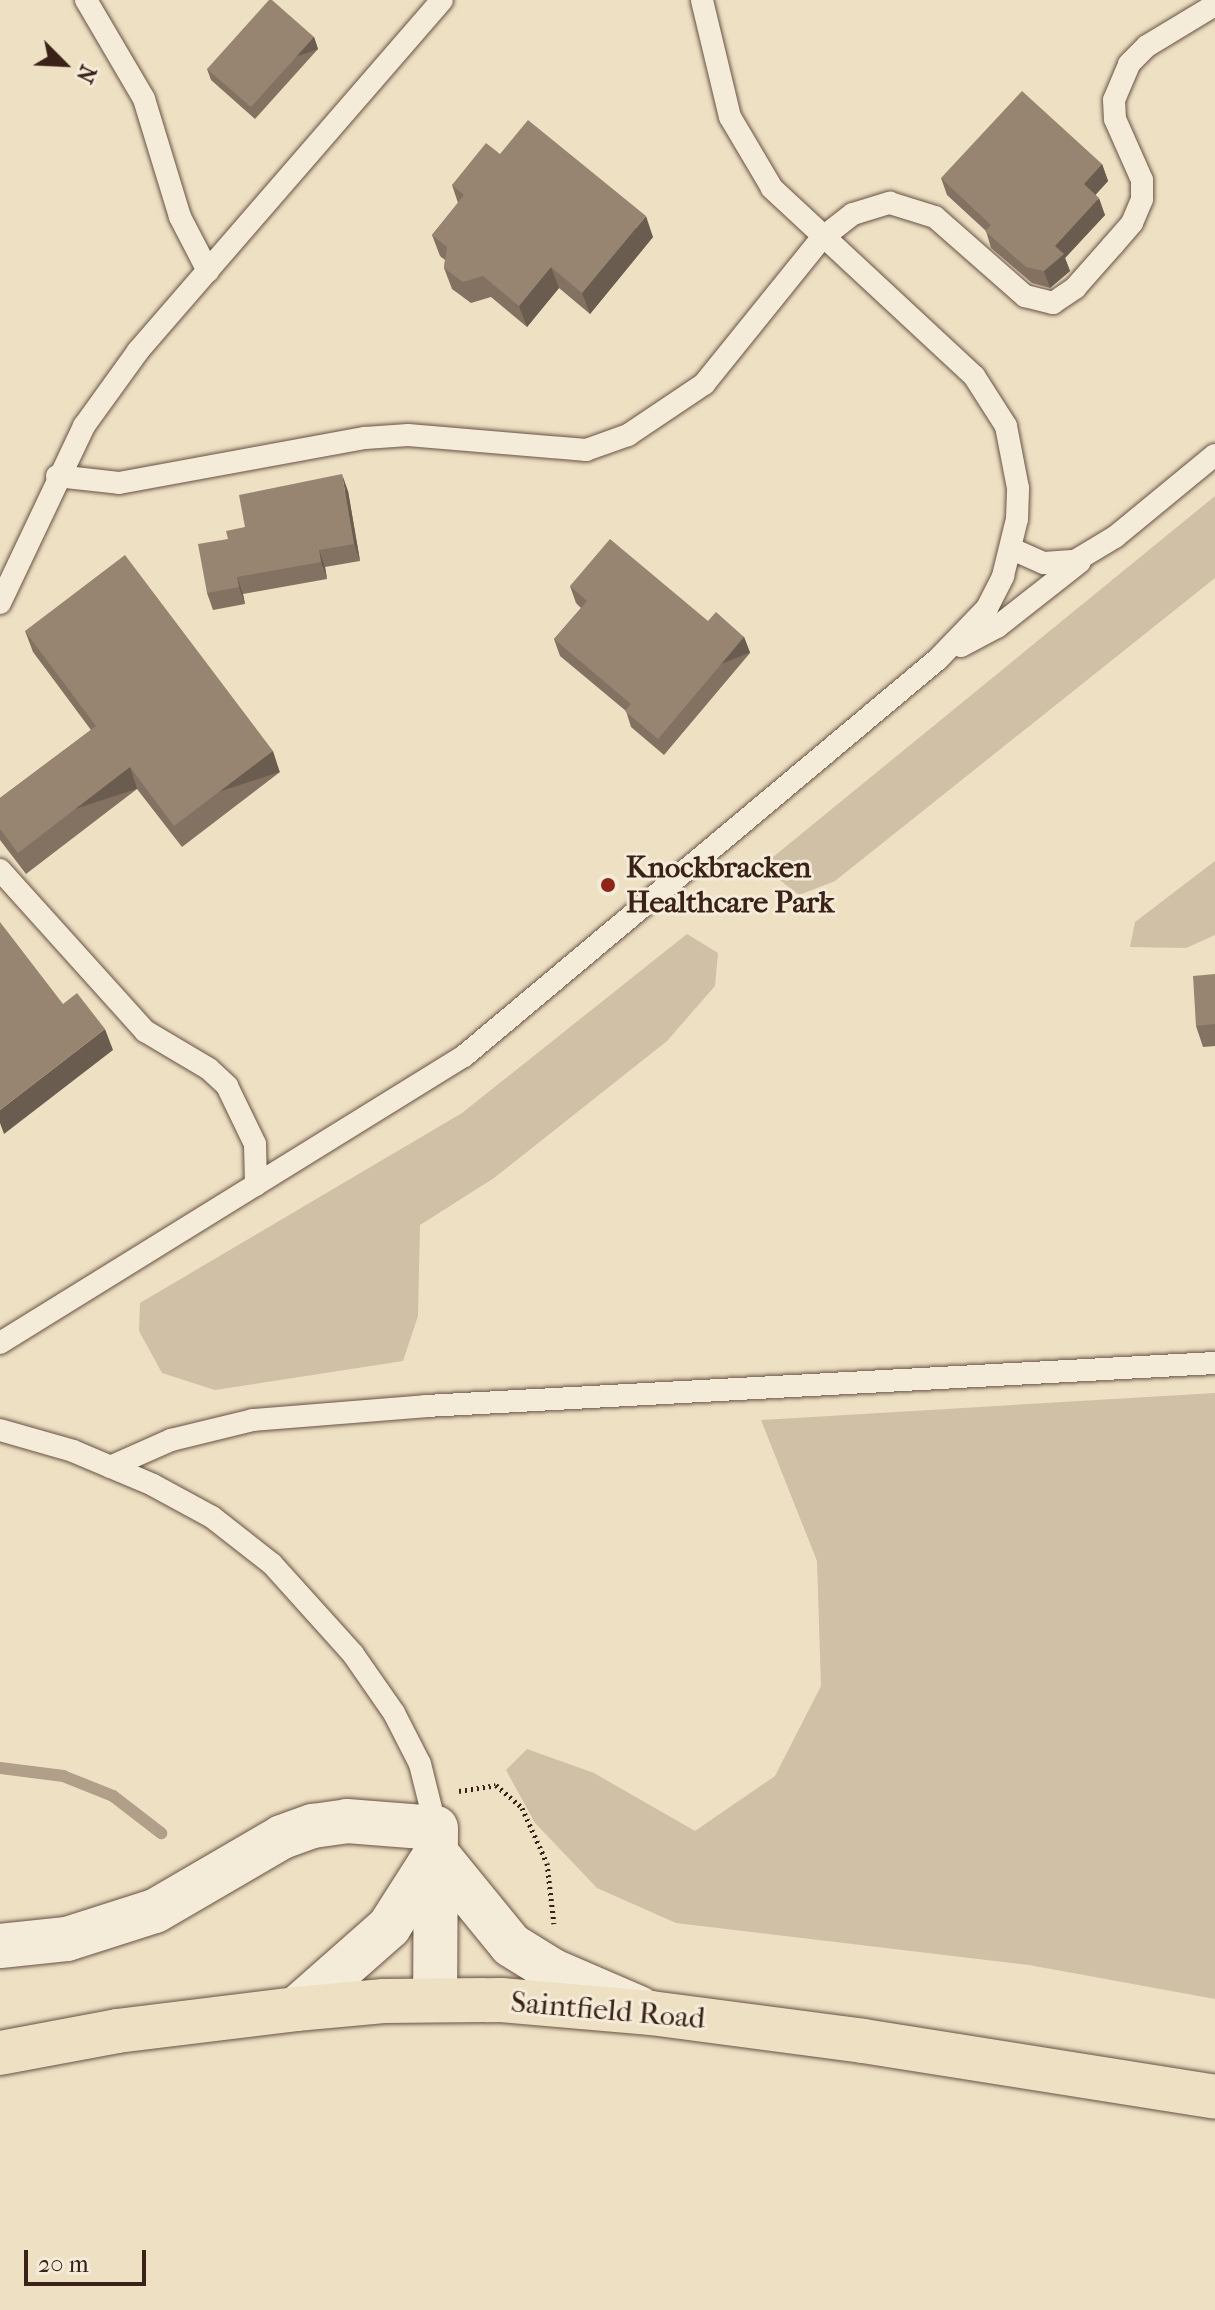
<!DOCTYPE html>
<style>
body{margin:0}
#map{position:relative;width:1215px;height:2310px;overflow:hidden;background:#eee0c3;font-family:"IM FELL French Canon",serif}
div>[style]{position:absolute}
.green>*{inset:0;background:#cfc0a6}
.stream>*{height:12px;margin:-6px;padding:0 6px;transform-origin:6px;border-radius:6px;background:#b19f89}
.path>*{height:5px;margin-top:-2.5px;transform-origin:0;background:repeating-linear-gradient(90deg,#3a2219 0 2px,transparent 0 6px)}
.roads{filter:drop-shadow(0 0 2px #675244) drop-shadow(0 0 2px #675244)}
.service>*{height:22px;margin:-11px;padding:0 11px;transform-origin:11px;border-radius:11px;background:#f4ebd8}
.minor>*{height:44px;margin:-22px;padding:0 22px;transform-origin:22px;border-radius:22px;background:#f4ebd8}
.trunk>*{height:44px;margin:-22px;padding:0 22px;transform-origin:22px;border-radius:22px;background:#eee0c3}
.wall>*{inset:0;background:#837261}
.shaded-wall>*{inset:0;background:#6a5d4f;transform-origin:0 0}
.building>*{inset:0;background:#988571}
.dots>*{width:22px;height:22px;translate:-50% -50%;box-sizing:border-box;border:4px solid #f4ebd8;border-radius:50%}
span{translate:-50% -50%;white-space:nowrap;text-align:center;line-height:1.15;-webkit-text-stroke:6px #f4ebd8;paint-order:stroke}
.poi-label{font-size:30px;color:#3a2219;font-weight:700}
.left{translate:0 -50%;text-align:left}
.street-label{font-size:30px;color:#3a2219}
.north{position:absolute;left:24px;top:24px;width:80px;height:80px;-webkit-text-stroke:6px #f4ebd8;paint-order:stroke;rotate:114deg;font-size:22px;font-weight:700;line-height:32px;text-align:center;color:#3a2219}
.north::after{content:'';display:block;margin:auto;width:28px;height:36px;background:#3a2219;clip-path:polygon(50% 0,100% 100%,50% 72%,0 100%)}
.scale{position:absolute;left:24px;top:2250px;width:122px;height:36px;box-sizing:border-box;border:4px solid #3a2219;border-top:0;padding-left:10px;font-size:24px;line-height:28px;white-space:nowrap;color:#3a2219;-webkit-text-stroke:6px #f4ebd8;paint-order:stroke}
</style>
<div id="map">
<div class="green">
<div style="clip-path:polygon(1215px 496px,1215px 578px,835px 881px,799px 895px,762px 866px)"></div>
<div style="clip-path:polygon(1215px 861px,1215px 935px,1186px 948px,1130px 947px,1135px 922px)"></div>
<div style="clip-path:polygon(687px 934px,718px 953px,715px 986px,667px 1041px,494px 1178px,420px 1225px,418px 1316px,403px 1361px,215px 1390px,162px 1373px,139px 1331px,140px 1303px,462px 1113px)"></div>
<div style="clip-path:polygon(1215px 1393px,1215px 1999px,1029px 1965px,676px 1923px,597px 1888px,535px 1823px,506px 1770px,527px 1749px,594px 1773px,695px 1831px,775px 1776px,821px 1686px,817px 1561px,761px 1420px)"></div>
</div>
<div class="stream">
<div style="left:0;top:1768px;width:64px;rotate:7.2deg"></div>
<div style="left:63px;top:1776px;width:54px;rotate:21.8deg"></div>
<div style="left:113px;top:1796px;width:61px;rotate:37.6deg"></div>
</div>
<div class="path">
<div style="left:459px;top:1791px;width:37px;rotate:-9deg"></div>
<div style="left:496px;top:1785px;width:35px;rotate:41deg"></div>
<div style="left:522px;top:1808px;width:60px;rotate:65.6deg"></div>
<div style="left:547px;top:1863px;width:61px;rotate:83.5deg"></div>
</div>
<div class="roads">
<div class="service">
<div style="left:86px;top:0;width:115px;rotate:59.6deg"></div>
<div style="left:144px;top:99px;width:123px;rotate:73deg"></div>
<div style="left:180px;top:217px;width:61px;rotate:62.6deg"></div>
<div style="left:57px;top:476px;width:62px;rotate:6.4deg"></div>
<div style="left:119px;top:483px;width:250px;rotate:-10.4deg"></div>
<div style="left:365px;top:438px;width:43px;rotate:-4deg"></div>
<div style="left:408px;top:435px;width:179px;rotate:4.8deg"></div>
<div style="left:586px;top:450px;width:45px;rotate:-19.7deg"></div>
<div style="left:628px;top:435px;width:92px;rotate:-33.9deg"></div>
<div style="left:704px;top:384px;width:188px;rotate:-51.1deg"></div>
<div style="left:822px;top:238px;width:39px;rotate:-38deg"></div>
<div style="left:853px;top:214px;width:39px;rotate:-17deg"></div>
<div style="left:890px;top:203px;width:47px;rotate:17.3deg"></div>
<div style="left:935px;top:217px;width:120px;rotate:41.3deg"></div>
<div style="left:1025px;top:296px;width:29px;rotate:14deg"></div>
<div style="left:1053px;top:303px;width:27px;rotate:-34deg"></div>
<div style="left:1075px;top:288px;width:57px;rotate:-48.5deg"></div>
<div style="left:1113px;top:245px;width:29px;rotate:-49deg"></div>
<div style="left:1132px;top:223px;width:26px;rotate:-67deg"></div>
<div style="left:1142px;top:199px;width:19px;rotate:-90deg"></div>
<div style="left:1142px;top:180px;width:67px;rotate:-113.9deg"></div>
<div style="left:1115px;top:119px;width:19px;rotate:-93deg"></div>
<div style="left:1114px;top:100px;width:39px;rotate:-67deg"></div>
<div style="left:1129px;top:64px;width:25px;rotate:-45deg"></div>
<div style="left:1147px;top:46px;width:79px;rotate:-31.1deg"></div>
<div style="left:1012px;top:549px;width:35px;rotate:24deg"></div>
<div style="left:1044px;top:563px;width:31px;rotate:-4deg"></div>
<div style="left:1075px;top:561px;width:47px;rotate:-31deg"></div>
<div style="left:1115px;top:537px;width:129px;rotate:-39.4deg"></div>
<div style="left:0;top:603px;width:196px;rotate:-64.6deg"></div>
<div style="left:84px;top:426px;width:92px;rotate:-54.2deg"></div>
<div style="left:138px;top:351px;width:464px;rotate:-49.1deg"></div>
<div style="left:961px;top:646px;width:41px;rotate:-27.8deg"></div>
<div style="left:997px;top:627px;width:105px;rotate:-38.1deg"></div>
<div style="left:0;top:870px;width:217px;rotate:48deg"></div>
<div style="left:145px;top:1031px;width:74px;rotate:30.7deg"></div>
<div style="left:209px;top:1069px;width:25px;rotate:43deg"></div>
<div style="left:227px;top:1086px;width:64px;rotate:64.2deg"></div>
<div style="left:255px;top:1144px;width:41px;rotate:88.6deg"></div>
<div style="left:0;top:1343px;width:546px;rotate:-31.74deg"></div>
<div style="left:464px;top:1056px;width:618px;rotate:-39.95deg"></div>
<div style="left:938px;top:659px;width:71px;rotate:-46.1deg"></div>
<div style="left:987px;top:608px;width:36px;rotate:-63deg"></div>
<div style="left:1003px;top:576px;width:59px;rotate:-76.2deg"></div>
<div style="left:1017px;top:519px;width:31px;rotate:-88deg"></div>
<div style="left:1018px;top:488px;width:63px;rotate:-101deg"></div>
<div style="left:1006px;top:426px;width:59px;rotate:-122.6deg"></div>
<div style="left:974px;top:376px;width:276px;rotate:-137.1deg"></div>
<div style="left:772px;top:188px;width:82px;rotate:-120.6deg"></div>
<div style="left:730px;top:117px;width:120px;rotate:-103.5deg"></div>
<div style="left:0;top:1430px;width:76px;rotate:16deg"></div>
<div style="left:73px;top:1451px;width:87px;rotate:23deg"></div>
<div style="left:153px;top:1485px;width:67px;rotate:28.5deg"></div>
<div style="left:212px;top:1517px;width:76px;rotate:38.1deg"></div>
<div style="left:272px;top:1564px;width:121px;rotate:48deg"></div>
<div style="left:353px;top:1654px;width:72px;rotate:55.2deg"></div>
<div style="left:394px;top:1713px;width:57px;rotate:63deg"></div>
<div style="left:420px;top:1764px;width:66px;rotate:76deg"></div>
<div style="left:110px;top:1467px;width:67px;rotate:-23.9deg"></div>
<div style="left:171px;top:1440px;width:84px;rotate:-13.7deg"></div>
<div style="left:253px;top:1420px;width:174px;rotate:-4.6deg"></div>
<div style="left:426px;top:1406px;width:790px;rotate:-3.12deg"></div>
</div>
<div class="minor">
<div style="left:436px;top:1853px;width:119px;rotate:50.8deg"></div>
<div style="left:511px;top:1945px;width:49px;rotate:31.8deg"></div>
<div style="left:553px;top:1971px;width:94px;rotate:23.3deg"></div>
<div style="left:0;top:1946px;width:67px;rotate:-6deg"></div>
<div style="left:67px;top:1939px;width:92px;rotate:-17.7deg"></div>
<div style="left:155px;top:1911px;width:147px;rotate:-30.2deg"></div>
<div style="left:282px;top:1837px;width:33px;rotate:-20deg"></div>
<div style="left:313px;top:1826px;width:34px;rotate:-8deg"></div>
<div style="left:347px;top:1821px;width:89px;rotate:4.5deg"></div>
<div style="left:436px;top:1828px;width:172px;rotate:90.3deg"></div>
<div style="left:296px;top:2009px;width:124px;rotate:-41.4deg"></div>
<div style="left:389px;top:1927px;width:85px;rotate:-57.4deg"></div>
</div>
<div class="trunk">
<div style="left:0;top:2053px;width:119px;rotate:-10.6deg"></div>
<div style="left:117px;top:2031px;width:180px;rotate:-7deg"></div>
<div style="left:296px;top:2009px;width:88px;rotate:-5.2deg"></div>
<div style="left:384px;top:2001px;width:117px;rotate:-0.5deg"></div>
<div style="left:501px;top:2000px;width:151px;rotate:5deg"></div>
<div style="left:651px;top:2013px;width:214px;rotate:7.5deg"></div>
<div style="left:863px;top:2041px;width:356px;rotate:9deg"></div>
</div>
</div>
<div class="wall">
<div style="clip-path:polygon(314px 37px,318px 49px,255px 119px,211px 80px,207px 69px)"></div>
<div style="clip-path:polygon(500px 154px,653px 237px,590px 314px,559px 288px,527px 327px,491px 297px,471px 303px,452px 289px,444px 268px,445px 260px,440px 256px,432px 235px,458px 203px,452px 185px)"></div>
<div style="clip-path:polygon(1102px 164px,1108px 181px,1095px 195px,1105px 215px,1065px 258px,1070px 271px,1050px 288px,1032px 283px,991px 248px,986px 231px,947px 195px,941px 178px)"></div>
<div style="clip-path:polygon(348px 491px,360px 561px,325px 567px,327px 579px,243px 594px,245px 604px,213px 610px,207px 593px,228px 539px,245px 527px)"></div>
<div style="clip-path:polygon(570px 586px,708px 621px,744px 637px,750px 653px,664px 755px,631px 727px,626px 711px,560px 656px,554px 639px,581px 608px,576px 603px)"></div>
<div style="clip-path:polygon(25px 631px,280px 772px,182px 847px,137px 789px,26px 874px,0 840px,0 798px,91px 730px,33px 652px)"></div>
<div style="clip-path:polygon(1215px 974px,1215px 1046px,1203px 1047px,1196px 1026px)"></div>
</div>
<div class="shaded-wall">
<div style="left:314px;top:37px;width:13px;height:94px;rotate:72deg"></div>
<div style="clip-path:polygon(1102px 164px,1108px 181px,1090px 201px,1084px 184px)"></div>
<div style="clip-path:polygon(1099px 198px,1105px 215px,1065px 258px,1070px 271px,1050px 288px,1044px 271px,1055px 246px)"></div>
<div style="clip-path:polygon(646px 216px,653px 237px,590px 314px,582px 293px)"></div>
<div style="clip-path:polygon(551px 267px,559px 288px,527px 327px,519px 306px)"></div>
<div style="clip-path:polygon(342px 474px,348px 491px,360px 561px,354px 544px)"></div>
<div style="clip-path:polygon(319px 550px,325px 567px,327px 579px,321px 562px)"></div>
<div style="clip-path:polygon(237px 577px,243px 594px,245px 604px,239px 587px)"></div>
<div style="left:744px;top:637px;width:17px;height:133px;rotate:69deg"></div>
<div style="left:273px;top:751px;width:22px;height:124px;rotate:72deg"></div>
<div style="left:130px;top:767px;width:23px;height:141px;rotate:72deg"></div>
<div style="clip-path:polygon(105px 1029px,113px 1050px,4px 1134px,0 1123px,0 1110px)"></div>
</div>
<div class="building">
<div style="clip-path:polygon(269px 0,272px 0,314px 37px,251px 107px,207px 69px)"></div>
<div style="clip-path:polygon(1022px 91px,1102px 164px,1084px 184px,1099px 198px,1055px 246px,1064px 254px,1044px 271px,1026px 267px,985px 231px,991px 225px,941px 178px)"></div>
<div style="clip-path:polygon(528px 120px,646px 216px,582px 293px,551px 267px,519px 306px,483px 276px,463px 282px,444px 268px,447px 247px,432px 235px,464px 195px,452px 185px,486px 143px,500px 154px)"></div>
<div style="clip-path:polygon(342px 474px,354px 544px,319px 550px,321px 562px,237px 577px,239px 587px,207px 593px,198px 544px,228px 539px,226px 531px,245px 527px,239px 495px)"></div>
<div style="clip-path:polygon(610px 539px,708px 621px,716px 612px,744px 637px,658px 739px,625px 711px,631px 704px,554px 639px,587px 601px,570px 586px)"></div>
<div style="clip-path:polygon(125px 555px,273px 751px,174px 826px,130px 767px,18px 853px,0 829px,0 798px,96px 726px,25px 631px)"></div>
<div style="clip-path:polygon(0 922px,63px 1004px,77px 993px,105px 1029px,0 1110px)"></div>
<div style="clip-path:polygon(1215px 974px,1215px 1024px,1196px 1026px,1193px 976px)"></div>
</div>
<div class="dots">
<div style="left:608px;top:885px;background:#8f2418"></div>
</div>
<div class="poi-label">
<span class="left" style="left:626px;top:885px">Knockbracken<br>Healthcare Park</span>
</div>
<div class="street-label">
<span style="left:608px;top:2011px;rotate:5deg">Saintfield Road</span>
</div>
<div class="north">N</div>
<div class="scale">20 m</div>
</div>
